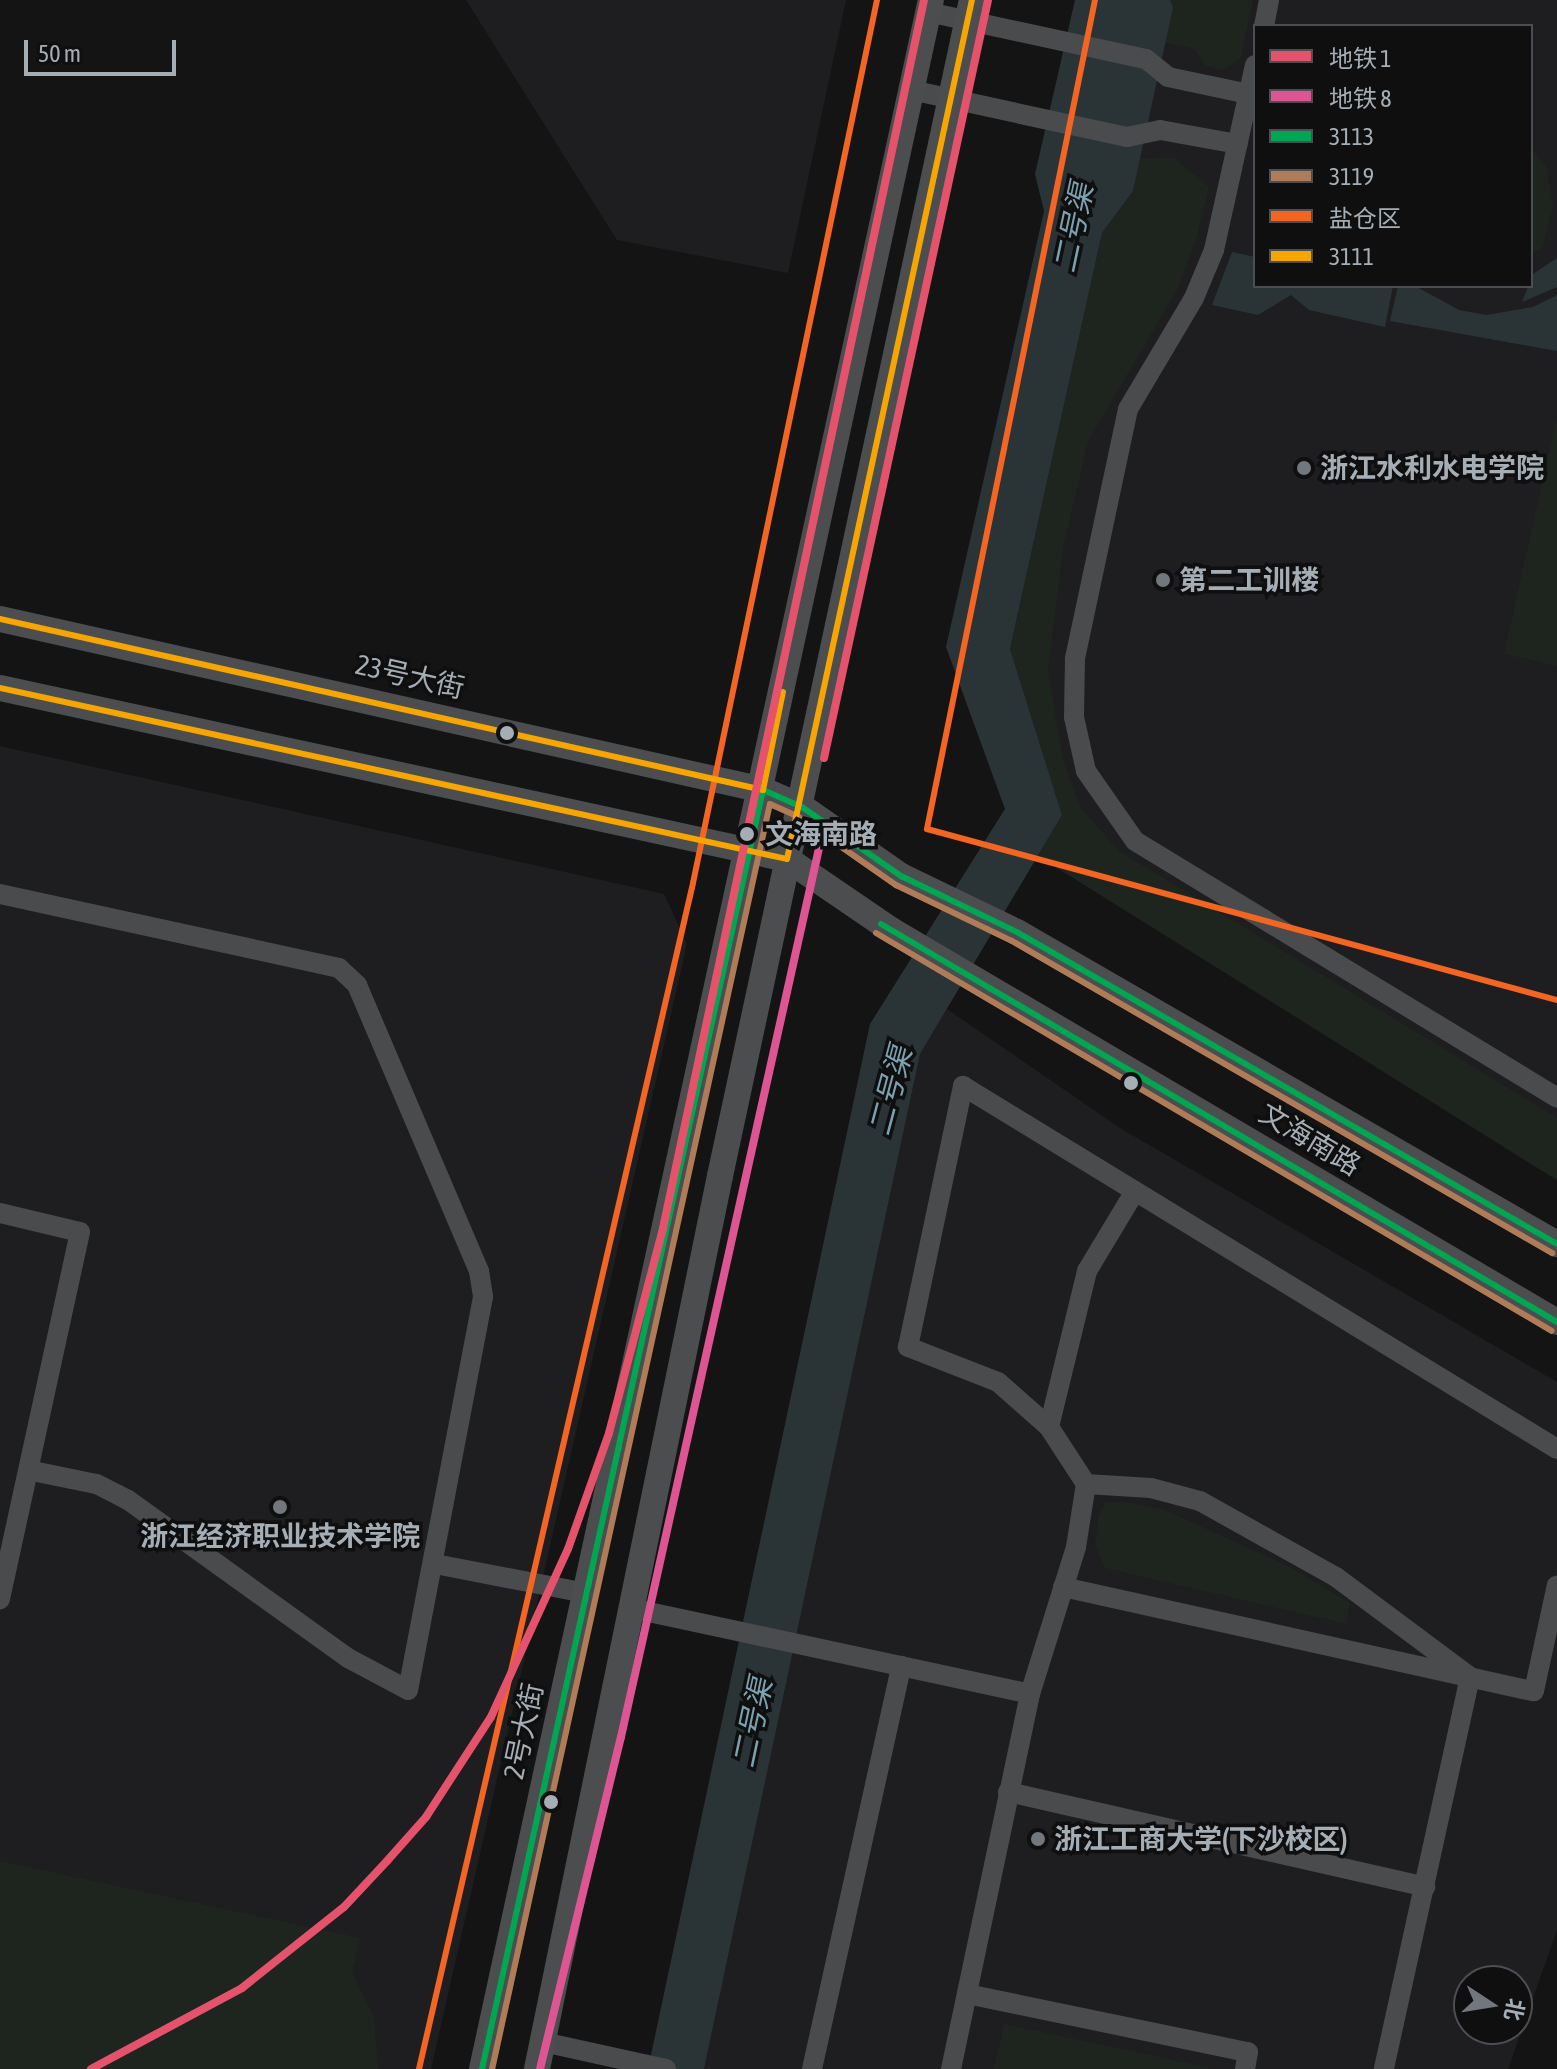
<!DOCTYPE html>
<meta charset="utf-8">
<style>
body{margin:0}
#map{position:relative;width:1557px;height:2069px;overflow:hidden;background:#141414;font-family:"Asap Condensed","Noto Sans SC",sans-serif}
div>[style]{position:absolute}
.built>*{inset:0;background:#1e1e20}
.green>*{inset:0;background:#1e251e}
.water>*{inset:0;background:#2a3437}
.minor>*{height:20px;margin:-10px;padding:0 10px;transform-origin:10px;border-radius:10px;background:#494b4d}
.major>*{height:26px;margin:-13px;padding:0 13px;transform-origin:13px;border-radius:13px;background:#4b4d4f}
.bus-1>*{height:6px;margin:-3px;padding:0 3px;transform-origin:3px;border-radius:3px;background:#00a651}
.bus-2>*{height:6px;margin:-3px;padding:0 3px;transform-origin:3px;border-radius:3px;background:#b07c57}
.bus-3>*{height:6px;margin:-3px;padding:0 3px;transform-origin:3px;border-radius:3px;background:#f26522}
.bus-4>*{height:6px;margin:-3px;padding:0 3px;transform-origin:3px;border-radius:3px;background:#f7a600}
.metro-1>*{height:8px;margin:-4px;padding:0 4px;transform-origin:4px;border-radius:4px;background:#e5526c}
.metro-2>*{height:8px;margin:-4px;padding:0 4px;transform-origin:4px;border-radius:4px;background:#de5594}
.dots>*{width:22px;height:22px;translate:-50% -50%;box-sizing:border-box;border:4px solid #0f0f10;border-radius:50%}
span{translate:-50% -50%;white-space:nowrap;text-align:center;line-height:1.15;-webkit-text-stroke:7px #0f0f10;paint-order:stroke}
.poi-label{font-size:28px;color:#a5adb5;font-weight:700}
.left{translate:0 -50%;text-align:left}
.street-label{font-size:28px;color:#a5adb5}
.stop-label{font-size:28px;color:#a5adb5;font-weight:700}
.water-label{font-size:30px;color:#7ca1b0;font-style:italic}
.legend{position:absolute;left:1253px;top:24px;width:280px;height:264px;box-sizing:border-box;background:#0f0f10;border:2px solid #4b4e52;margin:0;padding:10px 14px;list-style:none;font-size:24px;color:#a5adb5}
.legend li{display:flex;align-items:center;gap:16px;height:40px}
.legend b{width:40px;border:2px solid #4b4e52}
.north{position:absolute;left:1453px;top:1965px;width:80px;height:80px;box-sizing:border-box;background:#0f0f10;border:2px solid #4b4e52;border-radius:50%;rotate:102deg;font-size:22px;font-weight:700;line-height:32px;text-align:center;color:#a5adb5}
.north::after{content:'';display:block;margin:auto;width:28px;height:36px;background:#72777d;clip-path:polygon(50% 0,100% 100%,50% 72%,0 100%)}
.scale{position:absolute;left:24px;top:40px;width:152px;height:36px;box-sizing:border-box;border:4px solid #a5adb5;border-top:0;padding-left:10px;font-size:24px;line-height:28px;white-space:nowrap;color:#a5adb5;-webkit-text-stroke:6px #0f0f10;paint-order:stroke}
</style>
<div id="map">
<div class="built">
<div style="clip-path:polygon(466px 0,846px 0,788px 273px,617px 240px)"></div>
<div style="clip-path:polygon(evenodd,1170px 0,1557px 0,1557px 1180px,1038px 856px,1062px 815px,1010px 649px,1133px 191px,1173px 8px,1170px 0,1255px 26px,1531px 26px,1531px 286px,1255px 286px,1255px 26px)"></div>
<div style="clip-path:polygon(0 746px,664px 894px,687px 944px,431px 2069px,0 2069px)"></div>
<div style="clip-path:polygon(evenodd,947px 1009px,1120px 1128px,1557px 1382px,1557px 1930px,1508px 2069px,704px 2069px,920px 1054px,947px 1009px,1469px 1981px,1517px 1981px,1517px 2029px,1469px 2029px,1469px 1981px)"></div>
</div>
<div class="green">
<div style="clip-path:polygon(1170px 0,1253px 0,1240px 59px,1223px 70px,1206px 66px,1195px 49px,1165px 42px)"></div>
<div style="clip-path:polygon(1531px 149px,1546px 166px,1553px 204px,1543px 247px,1531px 255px)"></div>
<div style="clip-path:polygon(1173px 157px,1209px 187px,1195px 242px,1178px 288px,1088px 441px,1063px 548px,1048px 670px,1063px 760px,1080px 807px,1119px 851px,1557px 1118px,1557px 1180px,1038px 856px,1062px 815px,1010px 649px,1102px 233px,1133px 191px,1140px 159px)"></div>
<div style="clip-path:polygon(1557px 417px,1557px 666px,1504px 654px)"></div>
<div style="clip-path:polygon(1124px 1502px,1165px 1510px,1286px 1565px,1350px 1603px,1346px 1624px,1105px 1568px,1095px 1543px,1098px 1518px,1106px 1503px)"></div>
<div style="clip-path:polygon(0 1861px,360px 1938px,352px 1972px,374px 2017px,378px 2069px,0 2069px)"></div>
<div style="clip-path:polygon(1004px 2024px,1216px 2069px,994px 2069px)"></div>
</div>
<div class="water">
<div style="clip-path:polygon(1075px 0,1170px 0,1173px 8px,1133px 191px,1102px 233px,1010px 649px,1062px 815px,920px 1054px,704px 2069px,648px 2069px,870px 1024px,1005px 809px,946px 647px,1044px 211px,1035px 174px)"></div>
<div style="clip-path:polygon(1232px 252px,1255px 257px,1255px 286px,1393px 286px,1385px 327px,1309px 310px,1291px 295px,1258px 315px,1212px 305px)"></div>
<div style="clip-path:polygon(1557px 258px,1557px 287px,1522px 302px,1533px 274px)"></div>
<div style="clip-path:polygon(1398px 286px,1415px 286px,1459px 310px,1486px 315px,1533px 307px,1557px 295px,1557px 351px,1390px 321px)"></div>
</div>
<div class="minor">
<div style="left:928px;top:12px;width:223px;rotate:12.2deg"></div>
<div style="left:1146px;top:59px;width:28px;rotate:39deg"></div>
<div style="left:1168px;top:77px;width:83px;rotate:11.9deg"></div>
<div style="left:1264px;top:26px;width:26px;rotate:-79deg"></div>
<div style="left:1255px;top:65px;width:189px;rotate:102.5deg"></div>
<div style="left:1214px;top:250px;width:52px;rotate:112.6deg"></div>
<div style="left:1194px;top:298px;width:129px;rotate:120.7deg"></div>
<div style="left:1128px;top:409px;width:256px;rotate:102deg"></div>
<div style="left:1075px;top:659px;width:58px;rotate:91deg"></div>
<div style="left:1074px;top:717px;width:55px;rotate:77.5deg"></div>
<div style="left:1086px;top:771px;width:85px;rotate:55deg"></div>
<div style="left:1135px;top:841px;width:494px;rotate:31.3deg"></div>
<div style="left:911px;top:90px;width:221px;rotate:12.3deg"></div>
<div style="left:1127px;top:137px;width:34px;rotate:-12deg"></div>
<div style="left:1160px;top:130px;width:79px;rotate:10.2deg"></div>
<div style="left:0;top:894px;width:347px;rotate:12.3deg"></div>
<div style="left:339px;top:968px;width:25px;rotate:43deg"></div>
<div style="left:357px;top:985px;width:311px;rotate:66.9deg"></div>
<div style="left:479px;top:1271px;width:26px;rotate:81deg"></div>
<div style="left:483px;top:1297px;width:400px;rotate:100.8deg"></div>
<div style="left:408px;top:1690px;width:68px;rotate:-151.9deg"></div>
<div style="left:348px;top:1658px;width:271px;rotate:-144.3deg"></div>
<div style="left:128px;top:1500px;width:36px;rotate:-153deg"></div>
<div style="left:96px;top:1484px;width:69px;rotate:-168.4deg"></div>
<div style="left:0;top:1213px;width:82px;rotate:13.4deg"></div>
<div style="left:80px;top:1232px;width:376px;rotate:102.3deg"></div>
<div style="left:1049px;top:1427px;width:161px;rotate:-76.3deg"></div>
<div style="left:1087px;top:1271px;width:93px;rotate:-59deg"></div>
<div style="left:1086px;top:1484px;width:65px;rotate:3.5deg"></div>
<div style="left:1151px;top:1488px;width:51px;rotate:14.9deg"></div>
<div style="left:1200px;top:1501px;width:156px;rotate:29.2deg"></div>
<div style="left:1336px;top:1577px;width:167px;rotate:36.7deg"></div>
<div style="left:1470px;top:1677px;width:401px;rotate:102.4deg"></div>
<div style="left:435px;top:1564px;width:154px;rotate:10.9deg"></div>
<div style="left:1063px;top:1587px;width:482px;rotate:12.5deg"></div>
<div style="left:1534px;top:1691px;width:108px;rotate:-77.8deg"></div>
<div style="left:630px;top:1608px;width:409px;rotate:12.1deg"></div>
<div style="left:1008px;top:1792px;width:428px;rotate:12.8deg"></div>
<div style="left:967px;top:1994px;width:287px;rotate:11.7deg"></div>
<div style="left:1248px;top:2052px;width:17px;rotate:100deg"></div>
<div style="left:543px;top:2042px;width:126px;rotate:12.4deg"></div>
<div style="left:812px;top:2069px;width:413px;rotate:-77.5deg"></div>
<div style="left:951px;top:2069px;width:383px;rotate:-78.1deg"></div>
<div style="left:1030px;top:1694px;width:154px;rotate:-72.6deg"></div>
<div style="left:1076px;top:1547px;width:64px;rotate:-81deg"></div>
<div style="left:1086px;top:1484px;width:68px;rotate:-123deg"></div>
<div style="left:1049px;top:1427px;width:68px;rotate:-138.6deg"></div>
<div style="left:998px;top:1382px;width:97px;rotate:-158.7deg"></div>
<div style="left:908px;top:1347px;width:267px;rotate:-78.1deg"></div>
<div style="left:963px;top:1086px;width:696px;rotate:31.43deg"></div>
</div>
<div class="major">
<div style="left:0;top:619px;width:782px;rotate:12.63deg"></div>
<div style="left:763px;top:790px;width:43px;rotate:23.6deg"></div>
<div style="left:802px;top:807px;width:121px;rotate:34.9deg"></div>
<div style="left:901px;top:876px;width:129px;rotate:25.8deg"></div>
<div style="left:1017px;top:932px;width:624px;rotate:30.02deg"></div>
<div style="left:0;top:688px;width:805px;rotate:12.26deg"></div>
<div style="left:787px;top:859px;width:126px;rotate:34.3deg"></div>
<div style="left:891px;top:930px;width:773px;rotate:30.48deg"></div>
<div style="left:482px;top:2069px;width:2117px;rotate:-77.76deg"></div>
<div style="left:537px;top:2069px;width:912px;rotate:-78.42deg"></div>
<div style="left:720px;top:1176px;width:1203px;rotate:-77.91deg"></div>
</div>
<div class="bus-1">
<div style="left:881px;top:924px;width:784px;rotate:30.49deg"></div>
<div style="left:482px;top:2069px;width:1310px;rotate:-77.61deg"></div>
<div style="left:763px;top:790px;width:43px;rotate:23.6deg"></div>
<div style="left:802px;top:807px;width:121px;rotate:34.9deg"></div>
<div style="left:901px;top:876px;width:129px;rotate:25.8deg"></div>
<div style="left:1017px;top:932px;width:624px;rotate:30.02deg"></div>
</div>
<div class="bus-2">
<div style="left:876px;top:933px;width:784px;rotate:30.49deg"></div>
<div style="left:492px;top:2069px;width:1295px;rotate:-77.61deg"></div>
<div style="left:770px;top:804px;width:30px;rotate:24deg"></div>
<div style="left:797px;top:816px;width:121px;rotate:34.9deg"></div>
<div style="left:896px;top:885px;width:129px;rotate:25.8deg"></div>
<div style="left:1012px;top:941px;width:624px;rotate:30.02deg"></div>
</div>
<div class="bus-3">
<div style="left:1095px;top:0;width:846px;rotate:101.46deg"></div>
<div style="left:927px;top:829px;width:653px;rotate:15.19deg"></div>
<div style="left:419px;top:2069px;width:1217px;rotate:-76.99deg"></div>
<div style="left:693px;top:883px;width:902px;rotate:-78.23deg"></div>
</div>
<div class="bus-4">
<div style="left:0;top:619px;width:782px;rotate:12.63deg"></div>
<div style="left:763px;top:790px;width:100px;rotate:-78.5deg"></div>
<div style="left:0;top:688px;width:805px;rotate:12.26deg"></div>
<div style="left:787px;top:859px;width:879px;rotate:-77.85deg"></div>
</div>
<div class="metro-1">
<div style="left:824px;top:758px;width:776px;rotate:-77.79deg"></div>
<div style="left:91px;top:2069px;width:171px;rotate:-28.2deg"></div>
<div style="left:242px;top:1988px;width:130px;rotate:-38.5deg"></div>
<div style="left:344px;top:1907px;width:63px;rotate:-46.9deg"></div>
<div style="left:387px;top:1861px;width:59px;rotate:-48.4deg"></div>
<div style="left:426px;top:1817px;width:119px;rotate:-57deg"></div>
<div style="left:491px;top:1717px;width:185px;rotate:-65.4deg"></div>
<div style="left:568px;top:1549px;width:123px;rotate:-70.5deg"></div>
<div style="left:609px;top:1433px;width:212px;rotate:-75.2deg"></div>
<div style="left:663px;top:1228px;width:1255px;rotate:-78deg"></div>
</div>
<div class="metro-2">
<div style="left:540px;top:2069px;width:342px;rotate:-76.3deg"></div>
<div style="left:621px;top:1737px;width:929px;rotate:-77.44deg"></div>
</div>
<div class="dots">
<div style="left:1304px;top:468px;background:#72777d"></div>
<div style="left:1163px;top:580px;background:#72777d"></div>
<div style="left:507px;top:733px;background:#a5adb5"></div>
<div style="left:747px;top:834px;background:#a5adb5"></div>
<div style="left:1131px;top:1083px;background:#a5adb5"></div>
<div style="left:280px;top:1507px;background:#72777d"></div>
<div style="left:551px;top:1802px;background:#a5adb5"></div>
<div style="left:1038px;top:1839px;background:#72777d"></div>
</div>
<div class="poi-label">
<span class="left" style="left:1320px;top:468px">浙江水利水电学院</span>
<span class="left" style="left:1179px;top:580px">第二工训楼</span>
<span style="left:280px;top:1536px">浙江经济职业技术学院</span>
<span class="left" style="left:1054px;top:1839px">浙江工商大学(下沙校区)</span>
</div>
<div class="street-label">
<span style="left:410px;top:676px;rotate:13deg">23号大街</span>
<span style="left:1310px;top:1139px;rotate:31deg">文海南路</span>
<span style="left:523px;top:1731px;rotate:-78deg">2号大街</span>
</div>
<div class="stop-label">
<span class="left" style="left:765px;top:834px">文海南路</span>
</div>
<div class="water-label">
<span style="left:1073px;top:228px;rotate:-78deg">二号渠</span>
<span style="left:890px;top:1091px;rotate:-75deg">二号渠</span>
<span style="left:752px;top:1723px;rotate:-78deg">二号渠</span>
</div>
<ul class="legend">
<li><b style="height:10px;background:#e5526c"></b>地铁 1</li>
<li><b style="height:10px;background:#de5594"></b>地铁 8</li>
<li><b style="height:10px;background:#00a651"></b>3113</li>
<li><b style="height:10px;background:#b07c57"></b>3119</li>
<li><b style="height:10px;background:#f26522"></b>盐仓区</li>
<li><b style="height:10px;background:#f7a600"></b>3111</li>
</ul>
<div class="north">北</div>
<div class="scale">50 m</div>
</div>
